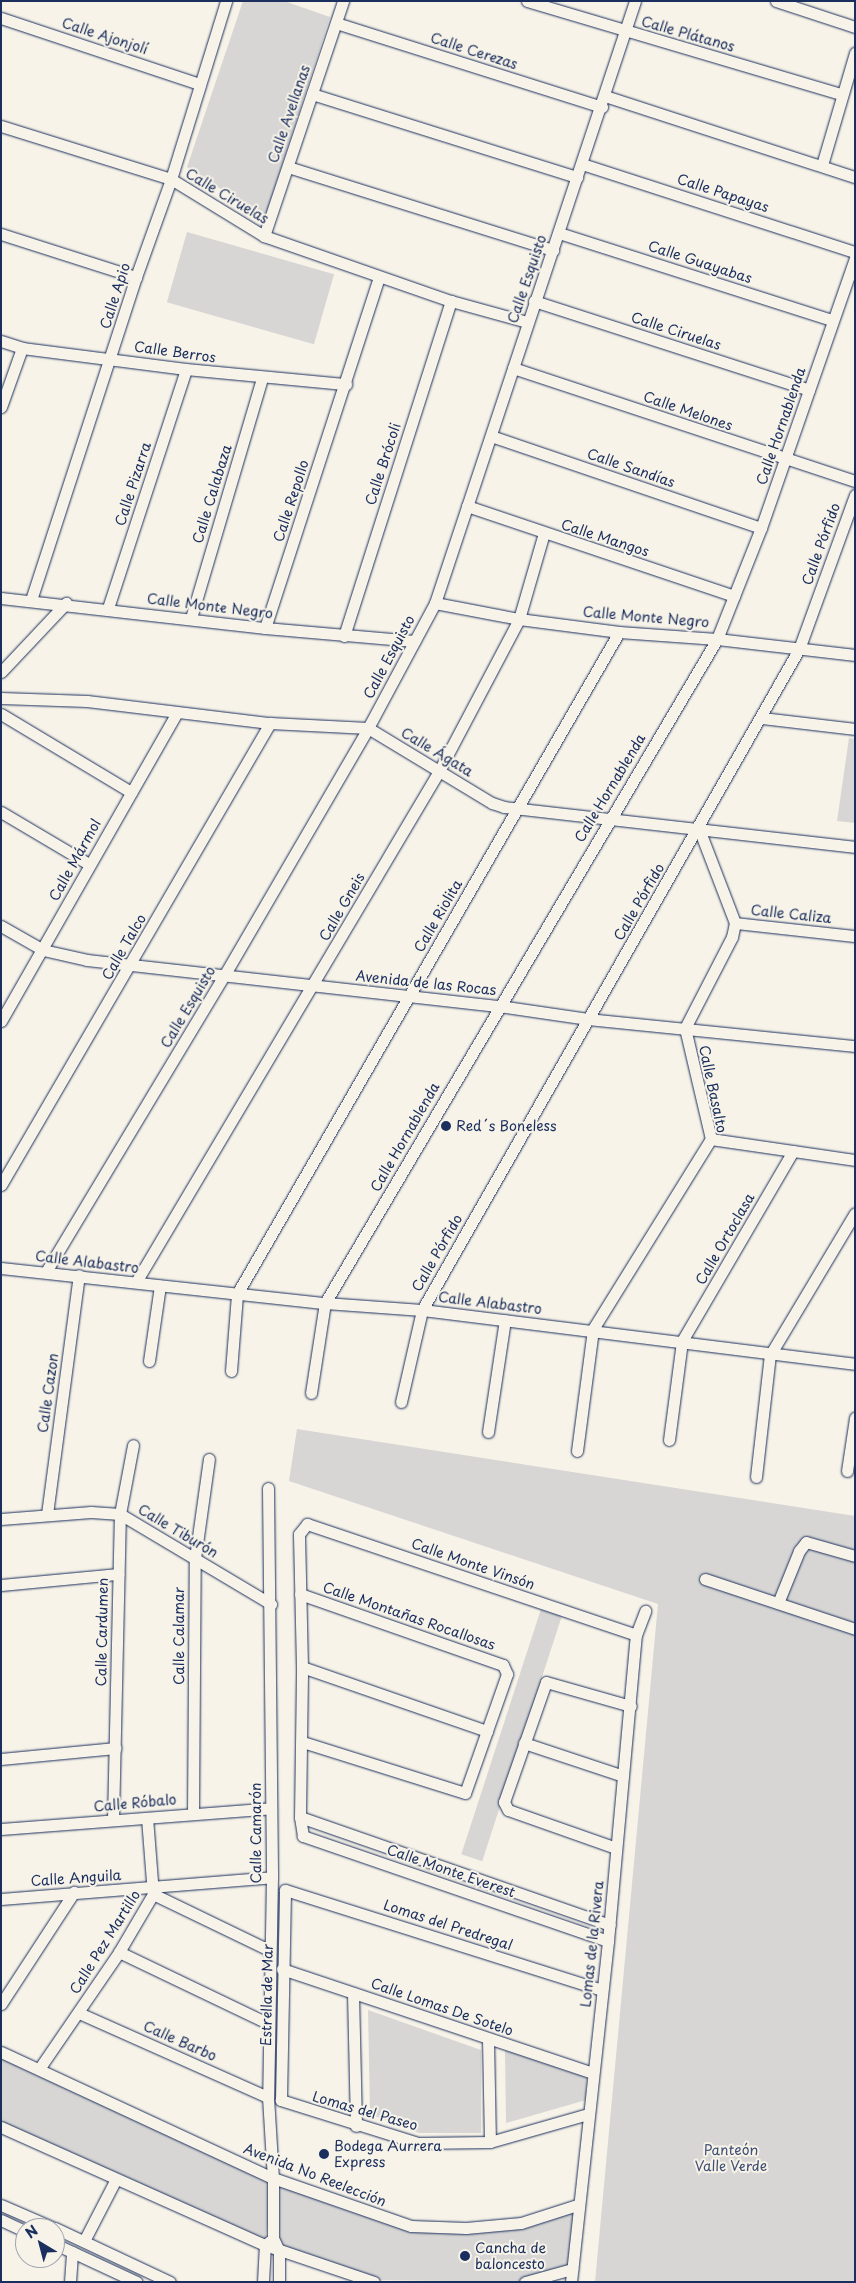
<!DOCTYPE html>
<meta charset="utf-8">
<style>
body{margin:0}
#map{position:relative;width:856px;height:2283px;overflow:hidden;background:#f7f3e8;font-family:"Playpen Sans",sans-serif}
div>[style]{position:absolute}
.green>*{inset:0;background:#d7d6d4;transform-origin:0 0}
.roads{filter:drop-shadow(0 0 1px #1b2f5e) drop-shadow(0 0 1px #1b2f5e)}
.minor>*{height:11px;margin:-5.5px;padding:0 5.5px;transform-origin:5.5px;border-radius:5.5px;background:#f7f3e8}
.dots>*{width:14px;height:14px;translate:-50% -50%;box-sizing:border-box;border:2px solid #f7f3e8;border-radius:50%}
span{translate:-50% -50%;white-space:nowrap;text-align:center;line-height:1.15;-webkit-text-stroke:4px #f7f3e8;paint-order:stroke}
.street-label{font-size:14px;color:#1b2f5e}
.poi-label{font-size:14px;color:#1b2f5e}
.left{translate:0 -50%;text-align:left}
.park-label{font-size:14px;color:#415076}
.frame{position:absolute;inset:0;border:2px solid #1b2f5e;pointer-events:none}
.north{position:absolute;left:15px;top:2218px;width:50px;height:50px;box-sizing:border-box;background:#f7f3e8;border:1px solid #9fa5b1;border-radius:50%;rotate:323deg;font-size:14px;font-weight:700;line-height:20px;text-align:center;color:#1b2f5e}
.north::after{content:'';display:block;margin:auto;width:18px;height:22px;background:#1b2f5e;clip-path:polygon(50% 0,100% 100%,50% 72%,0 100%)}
</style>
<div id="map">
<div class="green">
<div style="clip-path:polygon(243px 1px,284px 1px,330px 17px,265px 218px,187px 167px)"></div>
<div style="left:187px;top:232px;width:153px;height:73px;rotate:16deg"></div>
<div style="clip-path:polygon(849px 738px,855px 739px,855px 823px,837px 821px)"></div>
<div style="clip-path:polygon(297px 1429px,855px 1516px,855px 2282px,595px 2282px,658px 1604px,289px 1481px)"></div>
<div style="left:541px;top:1609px;width:22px;height:258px;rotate:18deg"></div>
<div style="clip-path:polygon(368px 2010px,481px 2050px,481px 2133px,419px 2133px,370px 2114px)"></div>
<div style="clip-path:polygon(505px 2049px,587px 2074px,586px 2100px,506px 2123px)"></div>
<div style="clip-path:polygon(1px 2052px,273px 2178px,411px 2226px,521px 2223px,577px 2205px,572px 2269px,525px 2282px,365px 2280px,279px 2251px,273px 2185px,265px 2245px,1px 2127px)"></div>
</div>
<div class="roads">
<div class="minor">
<div style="left:527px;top:1px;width:327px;rotate:16.5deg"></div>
<div style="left:776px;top:1px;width:83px;rotate:18.2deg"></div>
<div style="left:1px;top:18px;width:209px;rotate:18.4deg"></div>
<div style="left:336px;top:23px;width:279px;rotate:17.5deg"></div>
<div style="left:312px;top:94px;width:278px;rotate:17.4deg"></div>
<div style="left:605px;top:96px;width:263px;rotate:18deg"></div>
<div style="left:1px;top:126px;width:178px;rotate:17.3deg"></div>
<div style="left:171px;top:179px;width:109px;rotate:31.5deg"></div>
<div style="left:264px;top:236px;width:198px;rotate:19.2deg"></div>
<div style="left:451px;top:301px;width:79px;rotate:15.4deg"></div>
<div style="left:582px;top:164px;width:287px;rotate:17.9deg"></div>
<div style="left:822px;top:165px;width:117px;rotate:-73.6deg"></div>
<div style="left:288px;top:167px;width:278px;rotate:17.4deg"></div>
<div style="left:559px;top:233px;width:287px;rotate:17.7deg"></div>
<div style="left:1px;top:234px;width:142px;rotate:17.7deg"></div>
<div style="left:264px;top:236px;width:248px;rotate:-71.4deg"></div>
<div style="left:534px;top:301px;width:289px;rotate:17.9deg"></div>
<div style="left:1px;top:341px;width:22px;rotate:18deg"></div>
<div style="left:22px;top:348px;width:165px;rotate:7.3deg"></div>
<div style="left:186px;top:369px;width:161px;rotate:5.4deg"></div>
<div style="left:513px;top:368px;width:360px;rotate:18.3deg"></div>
<div style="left:1px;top:407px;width:63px;rotate:-70.4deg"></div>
<div style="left:491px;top:436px;width:285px;rotate:18.8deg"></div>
<div style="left:467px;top:506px;width:282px;rotate:18.6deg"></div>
<div style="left:1px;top:598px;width:266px;rotate:6.5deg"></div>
<div style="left:265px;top:628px;width:150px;rotate:5deg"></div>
<div style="left:31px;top:600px;width:340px;rotate:-72deg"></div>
<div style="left:136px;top:277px;width:104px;rotate:-70.3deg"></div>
<div style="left:171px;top:179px;width:186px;rotate:-72.8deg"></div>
<div style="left:435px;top:603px;width:86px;rotate:10.8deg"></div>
<div style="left:519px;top:619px;width:101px;rotate:7.4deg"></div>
<div style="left:619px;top:632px;width:98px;rotate:4.1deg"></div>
<div style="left:717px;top:639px;width:139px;rotate:6.6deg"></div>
<div style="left:108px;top:608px;width:251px;rotate:-71.9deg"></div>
<div style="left:191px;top:618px;width:250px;rotate:-73.5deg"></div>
<div style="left:265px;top:628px;width:369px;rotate:-72deg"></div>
<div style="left:344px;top:636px;width:352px;rotate:-72.3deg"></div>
<div style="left:1px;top:672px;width:95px;rotate:-46.7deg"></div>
<div style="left:1px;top:698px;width:86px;rotate:2deg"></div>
<div style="left:87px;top:701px;width:184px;rotate:6.9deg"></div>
<div style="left:270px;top:723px;width:98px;rotate:2.9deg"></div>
<div style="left:368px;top:728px;width:145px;rotate:31.2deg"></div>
<div style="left:492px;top:803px;width:13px;rotate:18deg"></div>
<div style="left:504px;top:807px;width:353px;rotate:6.5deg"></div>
<div style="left:1px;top:714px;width:152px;rotate:31deg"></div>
<div style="left:762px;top:718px;width:94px;rotate:6.7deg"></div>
<div style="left:1px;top:812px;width:102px;rotate:30.6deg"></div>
<div style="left:699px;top:829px;width:101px;rotate:69deg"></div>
<div style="left:735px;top:923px;width:121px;rotate:6.2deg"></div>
<div style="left:1px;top:926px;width:48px;rotate:29.7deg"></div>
<div style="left:43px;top:950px;width:45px;rotate:12.8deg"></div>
<div style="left:87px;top:960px;width:415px;rotate:6.4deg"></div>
<div style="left:499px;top:1006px;width:90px;rotate:8.3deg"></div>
<div style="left:588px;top:1019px;width:268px;rotate:5.8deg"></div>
<div style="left:1px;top:1021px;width:353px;rotate:-60.3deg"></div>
<div style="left:711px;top:1139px;width:146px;rotate:8.3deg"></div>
<div style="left:1px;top:1185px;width:535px;rotate:-59.79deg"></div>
<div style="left:1px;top:1268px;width:326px;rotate:6.2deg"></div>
<div style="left:325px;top:1303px;width:97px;rotate:4.1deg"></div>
<div style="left:422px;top:1310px;width:436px;rotate:7.1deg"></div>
<div style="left:47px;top:1270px;width:345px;rotate:-59deg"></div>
<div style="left:225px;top:974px;width:285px;rotate:-59.8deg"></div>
<div style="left:368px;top:728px;width:142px;rotate:-61.8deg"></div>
<div style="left:435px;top:603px;width:634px;rotate:-71.62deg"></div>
<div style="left:136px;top:1282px;width:594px;rotate:-59.33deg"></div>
<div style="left:439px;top:771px;width:172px;rotate:-62.2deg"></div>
<div style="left:519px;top:619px;width:90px;rotate:-73.8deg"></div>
<div style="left:149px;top:1361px;width:76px;rotate:-81.7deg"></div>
<div style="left:231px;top:1371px;width:77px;rotate:-85.5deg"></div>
<div style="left:237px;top:1294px;width:764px;rotate:-60.01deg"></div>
<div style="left:311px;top:1393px;width:91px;rotate:-81.2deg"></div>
<div style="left:325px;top:1303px;width:771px;rotate:-59.44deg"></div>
<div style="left:717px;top:639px;width:119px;rotate:-68.4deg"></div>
<div style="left:761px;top:528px;width:286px;rotate:-70.8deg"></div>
<div style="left:401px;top:1402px;width:94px;rotate:-77.1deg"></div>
<div style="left:422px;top:1310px;width:761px;rotate:-60.3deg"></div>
<div style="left:799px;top:649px;width:164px;rotate:-70deg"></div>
<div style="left:488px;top:1432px;width:113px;rotate:-81.4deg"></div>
<div style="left:669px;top:1440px;width:100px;rotate:-82.5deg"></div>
<div style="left:682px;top:1341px;width:220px;rotate:-59.7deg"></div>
<div style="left:577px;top:1451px;width:123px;rotate:-82.5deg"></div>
<div style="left:593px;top:1329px;width:224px;rotate:-58.2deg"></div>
<div style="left:711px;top:1139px;width:114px;rotate:-103.2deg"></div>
<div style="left:685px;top:1028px;width:102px;rotate:-62.7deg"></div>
<div style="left:732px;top:937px;width:14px;rotate:-78deg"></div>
<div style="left:847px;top:1471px;width:54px;rotate:-81.4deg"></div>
<div style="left:756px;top:1477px;width:123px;rotate:-83.5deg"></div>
<div style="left:770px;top:1355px;width:165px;rotate:-59.1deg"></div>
<div style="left:268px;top:1488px;width:389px;rotate:89.4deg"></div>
<div style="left:272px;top:1877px;width:220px;rotate:91deg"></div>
<div style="left:268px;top:2097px;width:81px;rotate:86.5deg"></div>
<div style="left:273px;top:2178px;width:60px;rotate:90deg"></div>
<div style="left:273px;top:2238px;width:14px;rotate:65deg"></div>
<div style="left:279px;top:2251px;width:31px;rotate:90deg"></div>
<div style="left:47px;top:1514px;width:241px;rotate:-82.4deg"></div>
<div style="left:1px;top:1519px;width:90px;rotate:-4.4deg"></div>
<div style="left:91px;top:1512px;width:29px;rotate:4deg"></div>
<div style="left:120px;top:1514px;width:176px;rotate:30.8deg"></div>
<div style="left:705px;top:1579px;width:158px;rotate:18.4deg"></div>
<div style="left:1px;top:1585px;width:118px;rotate:-5.4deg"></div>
<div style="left:300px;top:1594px;width:215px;rotate:19.3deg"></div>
<div style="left:503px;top:1665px;width:10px;rotate:66deg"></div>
<div style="left:507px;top:1674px;width:126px;rotate:109.4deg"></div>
<div style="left:465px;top:1793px;width:171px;rotate:-162.6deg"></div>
<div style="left:778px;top:1603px;width:56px;rotate:-68deg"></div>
<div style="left:799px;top:1551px;width:11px;rotate:-52deg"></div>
<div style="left:806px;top:1542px;width:51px;rotate:15.9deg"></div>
<div style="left:302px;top:1667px;width:196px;rotate:19.1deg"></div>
<div style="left:524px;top:1743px;width:104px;rotate:18.4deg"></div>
<div style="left:1px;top:1759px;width:115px;rotate:-5.5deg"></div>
<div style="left:193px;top:1813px;width:255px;rotate:-89.6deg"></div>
<div style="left:195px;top:1558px;width:100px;rotate:-82deg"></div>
<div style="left:300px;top:1817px;width:328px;rotate:19.2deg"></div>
<div style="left:113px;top:1820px;width:306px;rotate:-88.7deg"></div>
<div style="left:120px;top:1514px;width:70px;rotate:-79.3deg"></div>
<div style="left:1px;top:1829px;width:271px;rotate:-4.4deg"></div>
<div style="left:616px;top:1848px;width:114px;rotate:-160.6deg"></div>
<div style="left:508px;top:1810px;width:9px;rotate:-117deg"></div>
<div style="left:504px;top:1802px;width:127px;rotate:-70.7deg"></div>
<div style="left:546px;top:1682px;width:88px;rotate:15.8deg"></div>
<div style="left:153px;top:1894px;width:129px;rotate:25.8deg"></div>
<div style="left:1px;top:1899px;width:272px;rotate:-4.6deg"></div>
<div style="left:608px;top:1941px;width:323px;rotate:-161deg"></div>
<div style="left:303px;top:1836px;width:19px;rotate:-99deg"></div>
<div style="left:300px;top:1817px;width:150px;rotate:-89.2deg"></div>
<div style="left:302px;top:1667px;width:133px;rotate:-91.3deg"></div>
<div style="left:299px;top:1534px;width:13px;rotate:-51deg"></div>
<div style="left:307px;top:1524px;width:347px;rotate:18.6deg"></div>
<div style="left:119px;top:1952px;width:164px;rotate:25.6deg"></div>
<div style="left:282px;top:1969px;width:327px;rotate:18.5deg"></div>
<div style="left:353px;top:1993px;width:133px;rotate:88.7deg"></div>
<div style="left:1px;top:2004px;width:134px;rotate:-56.9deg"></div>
<div style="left:79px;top:2013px;width:207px;rotate:24deg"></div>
<div style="left:488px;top:2039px;width:103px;rotate:88.9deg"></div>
<div style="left:1px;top:2052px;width:300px;rotate:24.9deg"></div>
<div style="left:273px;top:2178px;width:146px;rotate:19.2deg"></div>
<div style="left:411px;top:2226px;width:55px;rotate:2.1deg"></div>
<div style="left:466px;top:2228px;width:55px;rotate:-5.2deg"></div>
<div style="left:521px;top:2223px;width:59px;rotate:-17.8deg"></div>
<div style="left:39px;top:2069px;width:142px;rotate:-55.6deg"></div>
<div style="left:119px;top:1952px;width:67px;rotate:-59.6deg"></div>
<div style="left:153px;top:1894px;width:76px;rotate:-94.5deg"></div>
<div style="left:588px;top:2114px;width:102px;rotate:164.1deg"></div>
<div style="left:490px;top:2142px;width:72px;rotate:179.2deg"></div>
<div style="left:418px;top:2143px;width:144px;rotate:-162.6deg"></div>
<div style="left:281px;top:2100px;width:210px;rotate:-88.9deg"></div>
<div style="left:285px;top:1890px;width:332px;rotate:17.5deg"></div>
<div style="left:1px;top:2127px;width:289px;rotate:24.1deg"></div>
<div style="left:265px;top:2245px;width:115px;rotate:18.7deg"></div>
<div style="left:1px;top:2205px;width:58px;rotate:23.5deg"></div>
<div style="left:1px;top:2220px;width:26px;rotate:25deg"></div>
<div style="left:55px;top:2228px;width:127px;rotate:25.2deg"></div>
<div style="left:84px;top:2241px;width:68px;rotate:-62.7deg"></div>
<div style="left:55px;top:2244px;width:90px;rotate:24.9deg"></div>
<div style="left:70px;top:2282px;width:30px;rotate:-86deg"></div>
<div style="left:263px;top:2282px;width:37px;rotate:-87deg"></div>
<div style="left:265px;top:2245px;width:6px;rotate:-39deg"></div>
<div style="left:525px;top:2282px;width:49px;rotate:-15.5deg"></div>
<div style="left:571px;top:2282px;width:343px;rotate:-83.8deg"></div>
<div style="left:608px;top:1941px;width:307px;rotate:-84.8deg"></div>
<div style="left:636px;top:1635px;width:26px;rotate:-69deg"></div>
</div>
</div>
<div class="dots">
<div style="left:446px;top:1126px;background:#1b2f5e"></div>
<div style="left:324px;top:2154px;background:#1b2f5e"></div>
<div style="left:465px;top:2256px;background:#1b2f5e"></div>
</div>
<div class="street-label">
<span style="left:688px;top:34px;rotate:16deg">Calle Plátanos</span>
<span style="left:105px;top:36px;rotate:18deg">Calle Ajonjolí</span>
<span style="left:474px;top:51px;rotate:18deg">Calle Cerezas</span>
<span style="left:289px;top:114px;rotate:-71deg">Calle Avellanas</span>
<span style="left:723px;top:193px;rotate:18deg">Calle Papayas</span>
<span style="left:227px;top:196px;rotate:31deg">Calle Ciruelas</span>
<span style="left:700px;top:262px;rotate:18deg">Calle Guayabas</span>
<span style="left:527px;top:279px;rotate:-71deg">Calle Esquisto</span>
<span style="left:115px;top:296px;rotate:-72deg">Calle Apio</span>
<span style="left:676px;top:331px;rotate:18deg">Calle Ciruelas</span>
<span style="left:175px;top:352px;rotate:8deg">Calle Berros</span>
<span style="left:688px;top:411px;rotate:19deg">Calle Melones</span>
<span style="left:781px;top:426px;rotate:-71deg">Calle Hornablenda</span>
<span style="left:383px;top:464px;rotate:-72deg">Calle Brócoli</span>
<span style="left:631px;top:468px;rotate:19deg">Calle Sandías</span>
<span style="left:133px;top:484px;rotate:-72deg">Calle Pizarra</span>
<span style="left:212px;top:494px;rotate:-73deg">Calle Calabaza</span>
<span style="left:291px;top:501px;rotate:-72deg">Calle Repollo</span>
<span style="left:605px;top:538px;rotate:18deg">Calle Mangos</span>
<span style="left:821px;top:544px;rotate:-70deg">Calle Pórfido</span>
<span style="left:210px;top:606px;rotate:7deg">Calle Monte Negro</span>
<span style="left:646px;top:617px;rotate:5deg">Calle Monte Negro</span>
<span style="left:389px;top:657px;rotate:-62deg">Calle Esquisto</span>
<span style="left:437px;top:752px;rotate:31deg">Calle Ágata</span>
<span style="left:610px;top:788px;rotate:-59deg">Calle Hornablenda</span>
<span style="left:75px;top:860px;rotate:-61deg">Calle Mármol</span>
<span style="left:639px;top:902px;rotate:-60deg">Calle Pórfido</span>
<span style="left:342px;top:907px;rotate:-60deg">Calle Gneis</span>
<span style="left:791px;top:914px;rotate:6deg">Calle Caliza</span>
<span style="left:438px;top:916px;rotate:-60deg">Calle Riolita</span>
<span style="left:124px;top:947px;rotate:-60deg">Calle Talco</span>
<span style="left:426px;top:983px;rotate:6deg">Avenida de las Rocas</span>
<span style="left:188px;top:1007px;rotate:-59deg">Calle Esquisto</span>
<span style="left:713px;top:1089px;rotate:78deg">Calle Basalto</span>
<span style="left:405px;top:1137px;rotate:-60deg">Calle Hornablenda</span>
<span style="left:725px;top:1239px;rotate:-60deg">Calle Ortoclasa</span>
<span style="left:437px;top:1253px;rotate:-60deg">Calle Pórfido</span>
<span style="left:87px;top:1262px;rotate:7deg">Calle Alabastro</span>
<span style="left:490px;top:1303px;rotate:7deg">Calle Alabastro</span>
<span style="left:48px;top:1393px;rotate:-82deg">Calle Cazon</span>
<span style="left:178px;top:1531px;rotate:31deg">Calle Tiburón</span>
<span style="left:473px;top:1564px;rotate:19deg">Calle Monte Vinsón</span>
<span style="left:409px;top:1616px;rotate:19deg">Calle Montañas Rocallosas</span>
<span style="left:102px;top:1632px;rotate:-89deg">Calle Cardumen</span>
<span style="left:179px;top:1636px;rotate:-90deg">Calle Calamar</span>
<span style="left:135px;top:1803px;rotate:-5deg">Calle Róbalo</span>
<span style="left:256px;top:1833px;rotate:-90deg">Calle Camarón</span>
<span style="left:451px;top:1871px;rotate:19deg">Calle Monte Everest</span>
<span style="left:76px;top:1878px;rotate:-4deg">Calle Anguila</span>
<span style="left:448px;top:1925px;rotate:18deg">Lomas del Predregal</span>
<span style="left:105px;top:1942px;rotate:-58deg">Calle Pez Martillo</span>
<span style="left:592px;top:1944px;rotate:-84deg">Lomas de la Rivera</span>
<span style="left:267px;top:1995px;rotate:-89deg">Estrella de Mar</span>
<span style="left:442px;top:2007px;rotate:19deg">Calle Lomas De Sotelo</span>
<span style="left:180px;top:2041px;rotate:24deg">Calle Barbo</span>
<span style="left:365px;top:2111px;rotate:16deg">Lomas del Paseo</span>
<span style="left:315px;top:2175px;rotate:21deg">Avenida No Reelección</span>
</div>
<div class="poi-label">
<span class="left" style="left:456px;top:1126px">Red´s Boneless</span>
<span class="left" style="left:334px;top:2154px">Bodega Aurrera<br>Express</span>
<span class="left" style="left:475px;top:2256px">Cancha de<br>baloncesto</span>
</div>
<div class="park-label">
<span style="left:731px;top:2158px">Panteón<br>Valle Verde</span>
</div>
<div class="frame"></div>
<div class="north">N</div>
</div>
